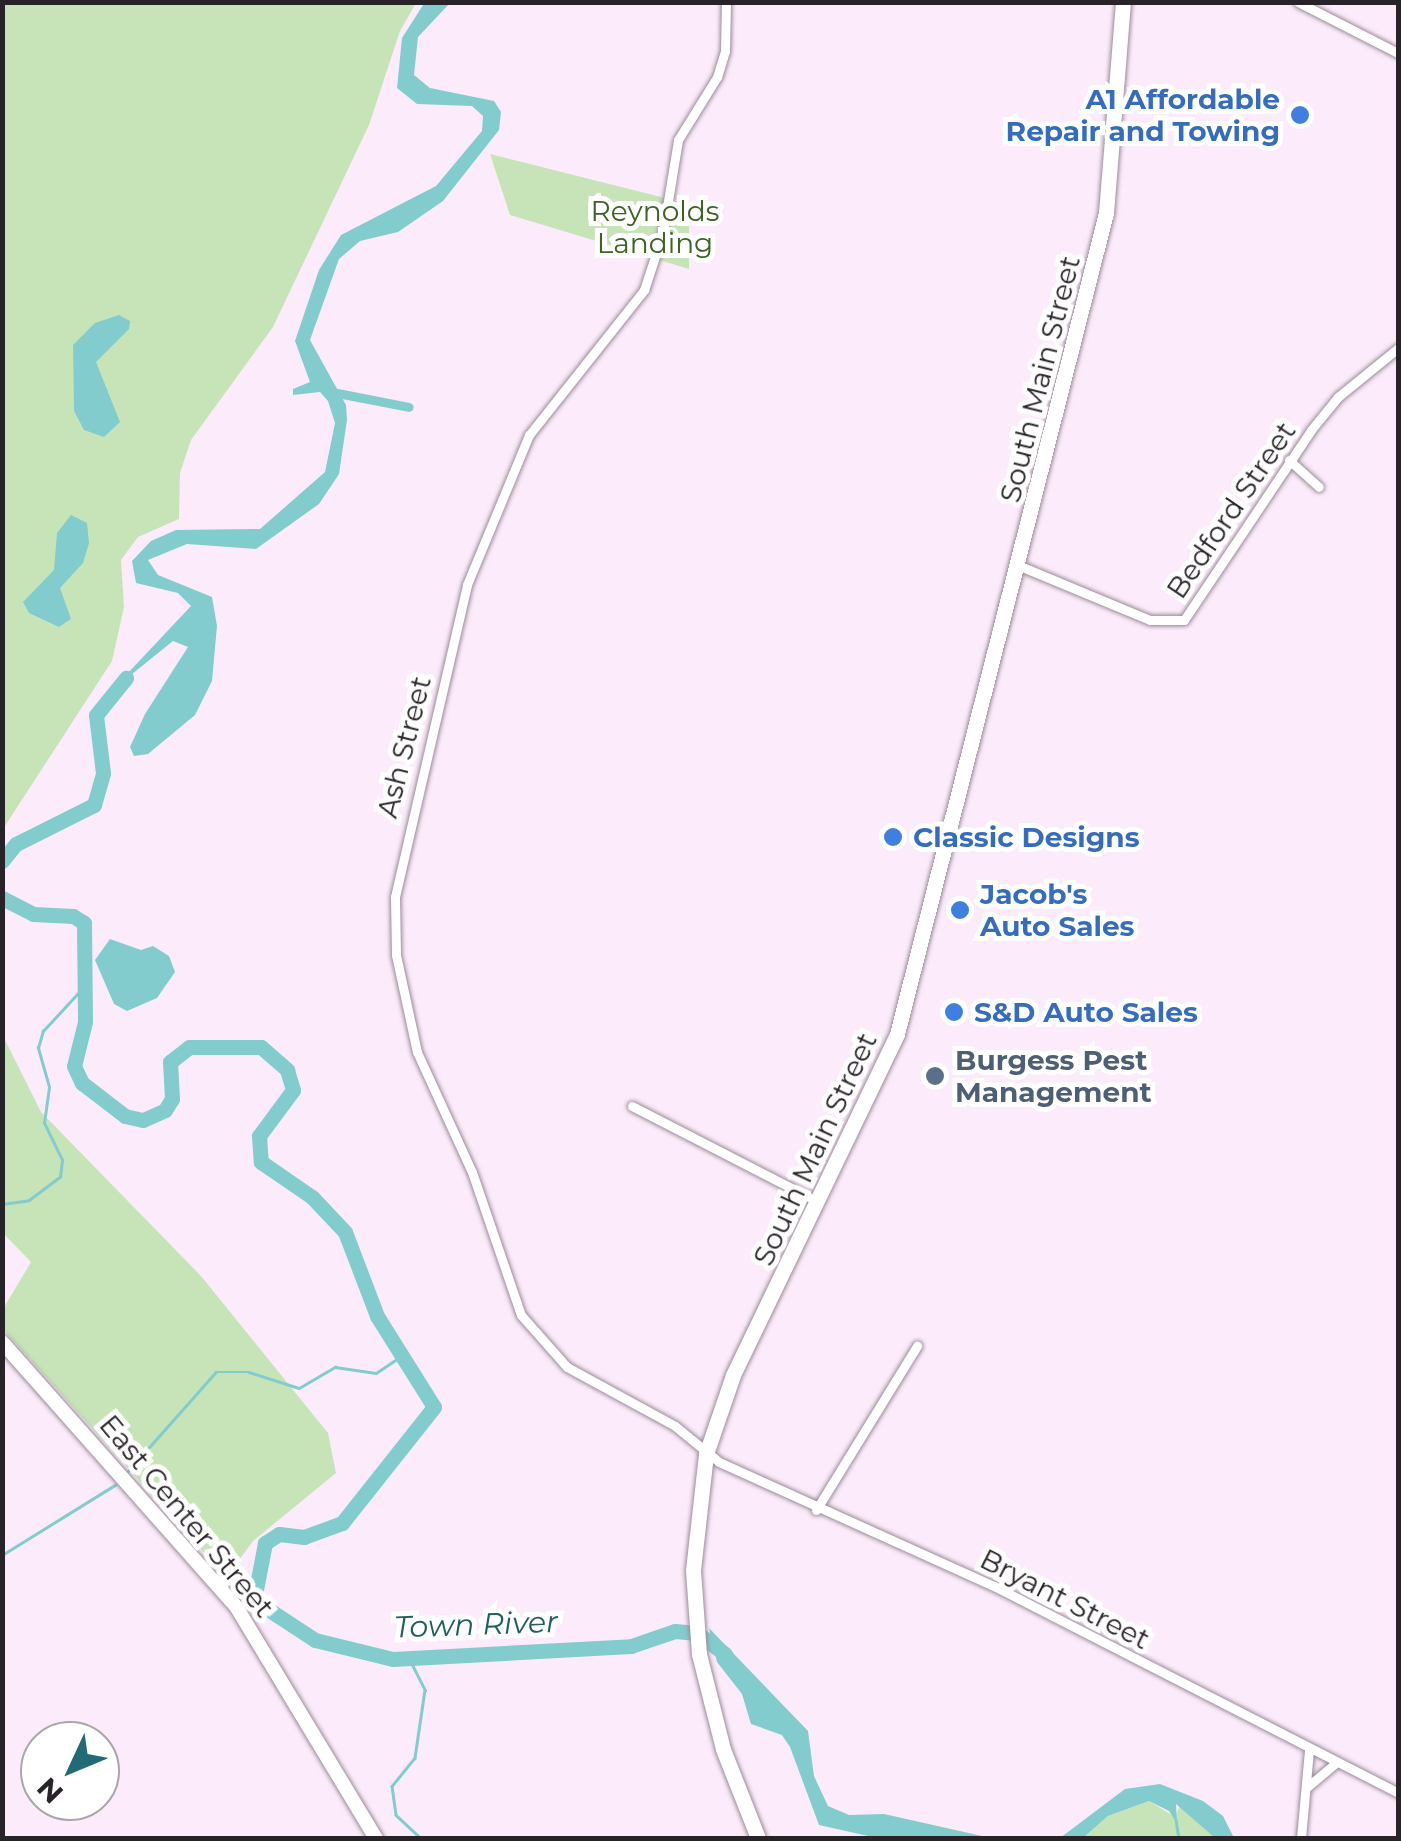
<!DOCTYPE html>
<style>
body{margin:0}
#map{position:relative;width:1401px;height:1841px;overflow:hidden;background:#fcecfb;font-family:Montserrat,sans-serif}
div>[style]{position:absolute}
.green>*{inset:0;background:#c7e4b9}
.water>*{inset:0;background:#82cccd}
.stream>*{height:2.5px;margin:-1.25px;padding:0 1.25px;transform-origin:1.25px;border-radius:1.25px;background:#82cccd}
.canal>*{height:9px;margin:-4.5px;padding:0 4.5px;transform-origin:4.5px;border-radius:4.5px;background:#82cccd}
.river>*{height:15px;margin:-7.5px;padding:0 7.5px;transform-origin:7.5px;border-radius:7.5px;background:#82cccd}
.roads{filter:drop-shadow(0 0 2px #9a8c99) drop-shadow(0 0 2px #9a8c99)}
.minor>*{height:9px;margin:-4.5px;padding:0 4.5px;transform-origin:4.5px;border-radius:4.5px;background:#fff}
.secondary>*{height:14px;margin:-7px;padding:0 7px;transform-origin:7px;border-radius:7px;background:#fff}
.primary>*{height:15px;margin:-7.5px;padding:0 7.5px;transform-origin:7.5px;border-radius:7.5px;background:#fff}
.dots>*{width:28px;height:28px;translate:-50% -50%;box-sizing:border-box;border:5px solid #fff;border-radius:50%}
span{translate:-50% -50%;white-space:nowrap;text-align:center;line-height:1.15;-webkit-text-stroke:10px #fff;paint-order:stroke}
.shop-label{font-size:28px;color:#366cbe;font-weight:700}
.right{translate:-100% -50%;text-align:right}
.left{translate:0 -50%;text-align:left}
.park-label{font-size:28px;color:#3c6323}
.street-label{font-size:28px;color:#282328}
.service-label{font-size:28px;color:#4e5e75;font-weight:700}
.water-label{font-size:30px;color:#205e5f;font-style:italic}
.frame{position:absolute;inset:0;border:5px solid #282328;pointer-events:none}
.north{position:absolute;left:20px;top:1721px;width:100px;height:100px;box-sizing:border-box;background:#fff;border:2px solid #a9a7a9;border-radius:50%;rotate:226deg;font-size:28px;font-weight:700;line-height:40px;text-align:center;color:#282328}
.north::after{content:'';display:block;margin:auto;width:35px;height:45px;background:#226b76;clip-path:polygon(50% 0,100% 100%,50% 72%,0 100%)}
</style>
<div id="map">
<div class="green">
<div style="clip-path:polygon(3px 3px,416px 3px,400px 31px,369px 125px,273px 327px,191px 440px,180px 473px,179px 519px,138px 537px,121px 560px,124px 607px,112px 661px,3px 829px)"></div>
<div style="clip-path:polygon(490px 154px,689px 204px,689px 269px,510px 215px)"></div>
<div style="clip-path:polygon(2px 1034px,41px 1112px,201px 1276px,328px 1433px,336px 1473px,253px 1541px,234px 1567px,217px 1567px,3px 1329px,3px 1309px,31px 1262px,3px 1233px)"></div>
<div style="clip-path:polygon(1149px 1801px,1175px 1817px,1180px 1805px,1215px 1838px,1083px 1838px,1108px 1816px)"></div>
</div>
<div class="water">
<div style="clip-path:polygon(425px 2px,450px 3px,418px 37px,414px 75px,430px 88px,494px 101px,501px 112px,499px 130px,443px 201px,398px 232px,360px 241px,339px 259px,310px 340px,346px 405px,347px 420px,339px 474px,319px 504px,256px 549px,187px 544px,148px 560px,158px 575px,212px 597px,217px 626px,212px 681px,195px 715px,148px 754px,134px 756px,130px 747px,145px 714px,188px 647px,173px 641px,111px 691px,191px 606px,178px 593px,136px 583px,132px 561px,151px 541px,176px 530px,260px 529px,325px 472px,335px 423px,328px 401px,320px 392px,293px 395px,293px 389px,310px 382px,295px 341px,319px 270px,341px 235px,436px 186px,482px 131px,483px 116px,472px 106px,417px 104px,397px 88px,402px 38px)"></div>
<div style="clip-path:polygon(119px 315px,130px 321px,129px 329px,96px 362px,120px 422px,104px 437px,84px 430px,74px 411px,73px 345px,95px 323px)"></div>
<div style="clip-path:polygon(71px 515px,87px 523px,89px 543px,83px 563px,60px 588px,71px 619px,59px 627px,29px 613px,23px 602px,54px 570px,57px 533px)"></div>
<div style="clip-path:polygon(110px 939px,141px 950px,153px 946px,169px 956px,175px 972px,157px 998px,127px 1011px,114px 1004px,95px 960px)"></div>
<div style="clip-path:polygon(709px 1628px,808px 1731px,814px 1776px,828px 1806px,849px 1815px,884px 1814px,991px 1838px,877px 1838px,819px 1825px,790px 1747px,782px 1735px,751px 1724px,742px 1694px,717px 1662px)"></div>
<div style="clip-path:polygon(1160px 1784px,1203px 1801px,1223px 1816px,1234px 1838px,1215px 1838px,1176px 1804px,1177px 1823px,1169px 1811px,1149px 1801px,1108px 1816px,1083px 1838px,1060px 1838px,1125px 1789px)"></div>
</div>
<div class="stream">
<div style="left:2px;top:1204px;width:27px;rotate:-8deg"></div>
<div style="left:29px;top:1200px;width:39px;rotate:-37deg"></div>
<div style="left:60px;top:1177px;width:17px;rotate:-83deg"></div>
<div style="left:62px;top:1160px;width:41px;rotate:-115.9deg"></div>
<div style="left:44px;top:1123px;width:36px;rotate:-82deg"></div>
<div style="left:49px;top:1087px;width:41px;rotate:-105.8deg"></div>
<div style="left:38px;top:1048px;width:18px;rotate:-74deg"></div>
<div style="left:43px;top:1031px;width:56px;rotate:-47.2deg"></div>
<div style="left:128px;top:1471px;width:132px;rotate:-48.4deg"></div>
<div style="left:216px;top:1372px;width:33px"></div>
<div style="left:249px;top:1372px;width:52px;rotate:17.7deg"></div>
<div style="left:299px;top:1388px;width:42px;rotate:-30.3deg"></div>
<div style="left:335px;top:1367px;width:41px;rotate:8.3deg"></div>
<div style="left:376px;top:1373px;width:34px;rotate:-34deg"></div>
<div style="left:2px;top:1555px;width:133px;rotate:-31.8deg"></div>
<div style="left:410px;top:1660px;width:34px;rotate:63deg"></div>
<div style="left:425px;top:1690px;width:69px;rotate:98.4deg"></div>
<div style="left:415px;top:1758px;width:36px;rotate:129deg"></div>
<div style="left:392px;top:1786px;width:29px;rotate:82deg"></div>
<div style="left:396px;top:1815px;width:34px;rotate:43deg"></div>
<div style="left:1176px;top:1820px;width:18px;rotate:81deg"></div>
</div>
<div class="canal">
<div style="left:332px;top:392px;width:78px;rotate:11deg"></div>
</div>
<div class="river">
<div style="left:2px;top:861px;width:22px;rotate:-51deg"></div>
<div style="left:16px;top:844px;width:87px;rotate:-26.6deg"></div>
<div style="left:94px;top:805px;width:33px;rotate:-74deg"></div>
<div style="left:103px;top:773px;width:58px;rotate:-96.9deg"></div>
<div style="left:96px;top:715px;width:48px;rotate:-51deg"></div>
<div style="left:2px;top:898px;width:35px;rotate:27deg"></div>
<div style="left:33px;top:914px;width:40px;rotate:2.9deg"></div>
<div style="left:73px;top:916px;width:13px;rotate:32deg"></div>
<div style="left:84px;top:923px;width:99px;rotate:89.4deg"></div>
<div style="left:85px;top:1022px;width:45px;rotate:104deg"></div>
<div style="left:74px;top:1066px;width:19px;rotate:65deg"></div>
<div style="left:82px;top:1083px;width:54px;rotate:37.5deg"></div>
<div style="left:125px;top:1116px;width:18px;rotate:13deg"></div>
<div style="left:143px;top:1120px;width:24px;rotate:-24deg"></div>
<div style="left:165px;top:1110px;width:13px;rotate:-58deg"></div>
<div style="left:172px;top:1099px;width:37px;rotate:-93deg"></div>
<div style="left:170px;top:1062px;width:24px;rotate:-38deg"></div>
<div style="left:189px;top:1047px;width:72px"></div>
<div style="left:261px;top:1047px;width:35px;rotate:41deg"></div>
<div style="left:287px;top:1070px;width:21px;rotate:73deg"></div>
<div style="left:293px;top:1090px;width:57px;rotate:126.5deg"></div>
<div style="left:259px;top:1136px;width:26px;rotate:86deg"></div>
<div style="left:261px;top:1162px;width:62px;rotate:34.5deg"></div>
<div style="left:312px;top:1197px;width:48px;rotate:46.7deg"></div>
<div style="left:345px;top:1232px;width:90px;rotate:69.1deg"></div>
<div style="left:377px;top:1316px;width:107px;rotate:57.9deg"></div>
<div style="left:434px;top:1407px;width:148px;rotate:128.4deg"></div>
<div style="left:342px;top:1523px;width:40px;rotate:159.8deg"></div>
<div style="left:304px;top:1537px;width:25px;rotate:-173deg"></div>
<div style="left:279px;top:1534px;width:17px;rotate:147deg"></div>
<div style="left:265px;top:1543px;width:58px;rotate:100.9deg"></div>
<div style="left:254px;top:1600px;width:73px;rotate:33.3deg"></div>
<div style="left:315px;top:1640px;width:80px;rotate:13.7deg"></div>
<div style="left:393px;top:1659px;width:238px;rotate:-3.1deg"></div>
<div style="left:631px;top:1646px;width:46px;rotate:-18.8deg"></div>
<div style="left:675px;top:1631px;width:22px;rotate:5deg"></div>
<div style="left:697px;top:1633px;width:35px;rotate:37deg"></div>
</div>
<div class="roads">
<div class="minor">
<div style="left:726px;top:2px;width:49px;rotate:91.2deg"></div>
<div style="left:725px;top:51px;width:27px;rotate:107deg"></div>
<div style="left:717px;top:77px;width:74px;rotate:121.8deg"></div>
<div style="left:678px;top:140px;width:93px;rotate:99.3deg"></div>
<div style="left:663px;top:232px;width:61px;rotate:108.1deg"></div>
<div style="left:644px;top:290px;width:185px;rotate:128.4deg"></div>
<div style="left:529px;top:435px;width:162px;rotate:112.5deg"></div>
<div style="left:467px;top:585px;width:320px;rotate:103deg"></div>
<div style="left:395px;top:897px;width:58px;rotate:89deg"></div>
<div style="left:396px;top:955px;width:99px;rotate:77.8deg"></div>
<div style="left:417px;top:1052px;width:132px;rotate:65.4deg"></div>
<div style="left:472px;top:1172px;width:151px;rotate:71.1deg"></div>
<div style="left:521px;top:1315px;width:69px;rotate:48.5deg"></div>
<div style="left:567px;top:1367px;width:123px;rotate:28.6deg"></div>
<div style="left:675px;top:1426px;width:57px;rotate:39.3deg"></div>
<div style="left:719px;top:1462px;width:302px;rotate:24.3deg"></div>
<div style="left:994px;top:1586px;width:454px;rotate:27.1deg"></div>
<div style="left:1298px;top:2px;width:112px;rotate:27deg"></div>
<div style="left:1289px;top:460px;width:40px;rotate:42deg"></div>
<div style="left:1020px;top:566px;width:141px;rotate:22.6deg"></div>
<div style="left:1150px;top:620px;width:34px"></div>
<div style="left:1184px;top:620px;width:229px;rotate:-56.2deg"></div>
<div style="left:1311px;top:430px;width:43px;rotate:-50.7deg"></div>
<div style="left:1338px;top:397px;width:77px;rotate:-39.2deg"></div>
<div style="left:632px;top:1106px;width:208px;rotate:27.2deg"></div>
<div style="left:816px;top:1510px;width:193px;rotate:-58.4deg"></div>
<div style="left:1307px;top:1787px;width:38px;rotate:-40deg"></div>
<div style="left:1301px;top:1838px;width:88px;rotate:-84.8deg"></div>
</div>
<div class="secondary">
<div style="left:2px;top:1342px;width:355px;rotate:48.5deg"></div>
<div style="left:237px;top:1608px;width:269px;rotate:58.9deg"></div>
</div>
<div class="primary">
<div style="left:758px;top:1838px;width:96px;rotate:-111.5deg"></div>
<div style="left:723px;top:1749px;width:98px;rotate:-104.2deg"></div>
<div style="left:699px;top:1654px;width:84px;rotate:-94.1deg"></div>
<div style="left:693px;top:1570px;width:117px;rotate:-83.6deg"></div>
<div style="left:706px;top:1454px;width:83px;rotate:-71.1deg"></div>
<div style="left:733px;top:1375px;width:378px;rotate:-64.3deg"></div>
<div style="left:897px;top:1034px;width:847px;rotate:-75.72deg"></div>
<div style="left:1106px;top:213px;width:212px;rotate:-85.4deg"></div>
</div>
</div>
<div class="dots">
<div style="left:1300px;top:115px;background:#3f7fe0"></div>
<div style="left:893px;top:837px;background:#3f7fe0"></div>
<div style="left:960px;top:910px;background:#3f7fe0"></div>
<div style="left:954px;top:1012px;background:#3f7fe0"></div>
<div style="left:935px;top:1076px;background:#5c6f8a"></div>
</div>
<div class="shop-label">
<span class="right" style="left:1280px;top:115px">A1 Affordable<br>Repair and Towing</span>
<span class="left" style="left:913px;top:837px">Classic Designs</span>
<span class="left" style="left:980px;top:910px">Jacob's<br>Auto Sales</span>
<span class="left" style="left:974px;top:1012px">S&amp;D Auto Sales</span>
</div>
<div class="park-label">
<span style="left:655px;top:227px">Reynolds<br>Landing</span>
</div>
<div class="street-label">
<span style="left:1040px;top:379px;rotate:-76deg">South Main Street</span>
<span style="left:1231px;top:510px;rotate:-56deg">Bedford Street</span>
<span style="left:404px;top:747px;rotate:-76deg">Ash Street</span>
<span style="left:815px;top:1149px;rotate:-65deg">South Main Street</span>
<span style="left:187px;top:1516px;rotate:50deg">East Center Street</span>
<span style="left:1065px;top:1599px;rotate:27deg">Bryant Street</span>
</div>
<div class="service-label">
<span class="left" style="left:955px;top:1076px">Burgess Pest<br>Management</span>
</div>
<div class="water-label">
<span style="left:476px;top:1625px;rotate:-2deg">Town River</span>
</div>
<div class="frame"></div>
<div class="north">N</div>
</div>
